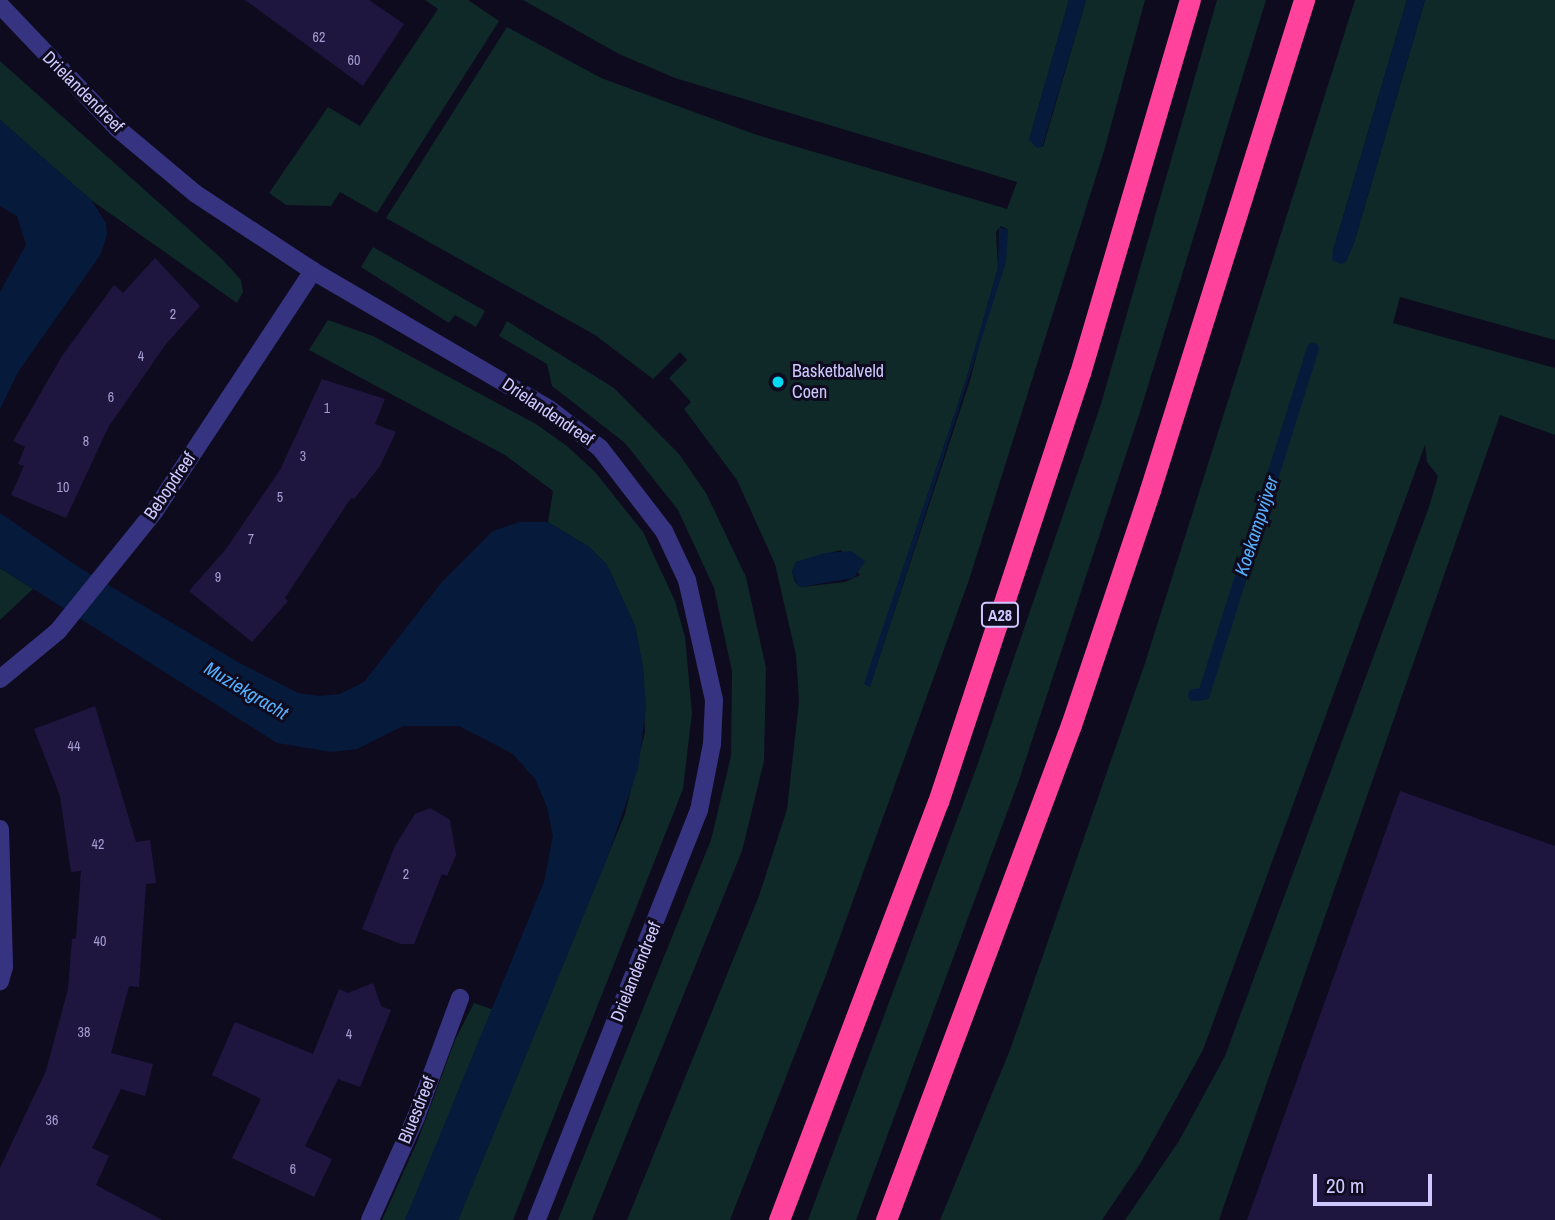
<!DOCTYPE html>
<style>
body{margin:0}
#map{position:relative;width:1555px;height:1220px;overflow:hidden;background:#0e0b1e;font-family:"Archivo Narrow",sans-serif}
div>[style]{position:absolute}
.green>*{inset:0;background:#0e2928}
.water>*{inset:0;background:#061a3c}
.stream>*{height:12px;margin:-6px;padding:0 6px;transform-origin:6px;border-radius:6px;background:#061a3c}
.building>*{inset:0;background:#1f1640}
.street>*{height:18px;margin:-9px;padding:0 9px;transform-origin:9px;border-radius:9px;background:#363380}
.highway>*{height:21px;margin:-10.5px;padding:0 10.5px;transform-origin:10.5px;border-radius:10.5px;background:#ff439d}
.dots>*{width:19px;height:19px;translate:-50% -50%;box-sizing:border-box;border:4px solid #0e0b1e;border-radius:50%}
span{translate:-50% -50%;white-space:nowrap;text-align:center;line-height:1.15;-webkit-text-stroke:6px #0e0b1e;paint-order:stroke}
.number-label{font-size:14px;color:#a39ccf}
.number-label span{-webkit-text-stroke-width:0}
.shield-label span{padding:2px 5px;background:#0e0b1e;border:2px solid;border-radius:5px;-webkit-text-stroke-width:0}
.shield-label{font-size:16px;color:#cfc8ff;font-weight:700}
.street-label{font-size:18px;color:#cfc8ff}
.poi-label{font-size:18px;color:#cfc8ff}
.left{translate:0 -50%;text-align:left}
.water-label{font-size:19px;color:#56b0ff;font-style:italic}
.scale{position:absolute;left:1313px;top:1174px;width:119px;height:32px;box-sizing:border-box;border:4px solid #cfc8ff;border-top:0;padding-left:9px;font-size:21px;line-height:24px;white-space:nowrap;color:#cfc8ff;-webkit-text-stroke:5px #0e0b1e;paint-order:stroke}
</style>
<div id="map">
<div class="green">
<div style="clip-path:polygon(425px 0,468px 0,499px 21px,377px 213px,340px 192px,331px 206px,286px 205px,269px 193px,328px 107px,360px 126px,438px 9px)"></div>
<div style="clip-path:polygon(evenodd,523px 0,1069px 0,1029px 140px,1043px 147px,1086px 0,1145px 0,1104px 151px,969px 580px,826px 975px,730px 1220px,627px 1220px,759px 896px,787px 809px,799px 701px,796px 655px,775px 564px,737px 480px,684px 409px,691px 402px,669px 378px,687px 360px,680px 352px,653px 379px,595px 335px,386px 218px,507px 27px,601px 78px,757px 135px,1007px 209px,1017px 182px,675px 78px,619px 54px,523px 0,1001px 226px,1008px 230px,971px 377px,870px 686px,865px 684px,967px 377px,998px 268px,996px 232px,1001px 226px,523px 0,841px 550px,860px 575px,845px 582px,801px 587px,795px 582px,792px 572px,796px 562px,841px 550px)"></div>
<div style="clip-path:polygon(1217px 0,1266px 0,1140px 412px,1018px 783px,856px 1220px,808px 1220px,977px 766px,1101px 404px)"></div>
<div style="clip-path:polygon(1355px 0,1407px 0,1333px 251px,1354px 243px,1425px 0,1555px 0,1555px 340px,1400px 297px,1393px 323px,1555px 368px,1555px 435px,1500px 415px,1219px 1220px,1125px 1220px,1179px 1141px,1225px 1056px,1429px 507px,1438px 476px,1427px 462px,1425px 445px,1203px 1050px,1140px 1164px,1102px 1220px,940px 1220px,1010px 1050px,1145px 663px)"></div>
<div style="clip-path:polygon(0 61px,221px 258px,241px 280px,243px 292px,237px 303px,91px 200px,0 120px)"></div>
<div style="clip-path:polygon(373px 247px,485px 311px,476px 327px,455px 315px,449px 323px,361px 267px)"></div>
<div style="clip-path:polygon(328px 320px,373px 336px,536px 424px,567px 446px,595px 472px,643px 532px,675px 601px,685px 637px,692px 713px,683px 789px,513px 1220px,458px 1220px,625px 814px,645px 732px,643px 668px,635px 626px,607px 565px,589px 547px,548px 522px,553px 491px,505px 455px,309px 350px)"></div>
<div style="clip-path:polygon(507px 321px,614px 388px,679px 454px,706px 493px,746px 577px,766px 668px,764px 761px,742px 851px,592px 1220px,558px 1220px,711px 840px,731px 756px,732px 671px,714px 588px,678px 510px,625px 443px,552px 386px,547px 364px,499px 336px)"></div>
<div style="clip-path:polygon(0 568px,33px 589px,0 620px)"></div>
<div style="clip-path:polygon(474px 1003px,494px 1010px,481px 1044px,405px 1220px,382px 1220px,418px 1140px,455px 1040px)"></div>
</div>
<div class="water">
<div style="clip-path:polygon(1069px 0,1086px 0,1042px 147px,1037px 148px,1029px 140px)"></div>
<div style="clip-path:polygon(1407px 0,1425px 0,1354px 243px,1346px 262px,1341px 264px,1332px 260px,1333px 251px)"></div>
<div style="clip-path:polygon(0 120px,91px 200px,106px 223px,107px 234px,101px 254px,18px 372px,0 409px,0 292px,26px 245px,17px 216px,0 206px)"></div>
<div style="clip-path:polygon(999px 227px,1008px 230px,1006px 262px,870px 687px,864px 684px,967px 377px,998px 268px)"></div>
<div style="clip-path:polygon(0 513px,80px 568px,236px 661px,298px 693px,319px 696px,340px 694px,364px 682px,441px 583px,493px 531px,520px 522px,548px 522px,589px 547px,607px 565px,635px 626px,643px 668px,646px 707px,638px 769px,606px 861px,458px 1220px,405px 1220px,544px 882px,553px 836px,547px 807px,535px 779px,513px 754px,459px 726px,403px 726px,357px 749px,332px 752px,277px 743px,0 568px)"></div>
<div style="clip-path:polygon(851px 551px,865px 561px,854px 578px,800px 587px,796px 582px,792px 572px,796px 562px,825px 553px)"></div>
</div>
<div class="stream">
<div style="left:1194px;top:695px;width:10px;rotate:-6deg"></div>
<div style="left:1204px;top:694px;width:362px;rotate:-72.5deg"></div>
</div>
<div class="building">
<div style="clip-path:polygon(245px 0,369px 0,404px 24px,363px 86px)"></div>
<div style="clip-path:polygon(155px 258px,200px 306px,166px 344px,109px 426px,66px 518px,11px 495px,24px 466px,18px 464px,25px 447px,13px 441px,62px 356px,114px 285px,123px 293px)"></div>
<div style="clip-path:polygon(322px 379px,385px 399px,375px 424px,396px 432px,380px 466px,354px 499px,351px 498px,285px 598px,288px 601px,252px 642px,189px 591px,226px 549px,280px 470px)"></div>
<div style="clip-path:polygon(95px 706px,136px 842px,150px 840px,156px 883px,146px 884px,139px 987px,129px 986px,111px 1053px,153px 1064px,145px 1096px,121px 1089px,92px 1148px,109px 1156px,96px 1185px,162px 1220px,0 1220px,0 1168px,46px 1071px,68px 989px,72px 939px,76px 938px,81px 871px,71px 872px,60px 796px,34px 729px)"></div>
<div style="clip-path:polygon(1400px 791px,1555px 846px,1555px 1220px,1247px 1220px)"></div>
<div style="clip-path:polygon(430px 808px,450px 820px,456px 855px,447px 876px,442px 874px,414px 944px,401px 944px,362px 929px,395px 846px,415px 814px)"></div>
<div style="clip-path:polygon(373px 983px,381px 1006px,391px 1010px,360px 1087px,338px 1079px,305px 1146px,332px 1159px,314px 1197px,232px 1158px,261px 1099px,212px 1075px,235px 1022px,313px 1054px,339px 989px,348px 993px)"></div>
</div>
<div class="street">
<div style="left:0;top:5px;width:170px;rotate:46.4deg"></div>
<div style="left:117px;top:128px;width:103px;rotate:39.9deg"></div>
<div style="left:196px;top:194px;width:140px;rotate:33.3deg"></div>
<div style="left:313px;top:271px;width:273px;rotate:30.3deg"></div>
<div style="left:549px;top:409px;width:64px;rotate:37.4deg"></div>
<div style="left:600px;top:448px;width:105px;rotate:52.4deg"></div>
<div style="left:664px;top:531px;width:54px;rotate:64.9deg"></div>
<div style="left:687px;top:580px;width:123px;rotate:77.3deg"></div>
<div style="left:714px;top:700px;width:44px;rotate:92.6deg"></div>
<div style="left:712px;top:744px;width:67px;rotate:101.1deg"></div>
<div style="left:699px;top:810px;width:441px;rotate:111.6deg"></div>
<div style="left:0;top:679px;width:75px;rotate:-39.6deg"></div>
<div style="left:58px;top:631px;width:153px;rotate:-51.1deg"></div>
<div style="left:154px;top:512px;width:289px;rotate:-56.6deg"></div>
<div style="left:0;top:829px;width:138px;rotate:88.3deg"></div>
<div style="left:4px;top:967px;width:15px;rotate:106deg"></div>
<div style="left:370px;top:1220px;width:113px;rotate:-65.9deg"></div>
<div style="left:416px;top:1117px;width:127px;rotate:-69.7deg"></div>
</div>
<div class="highway">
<div style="left:779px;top:1220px;width:447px;rotate:-69.2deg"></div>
<div style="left:938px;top:802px;width:452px;rotate:-71.7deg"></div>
<div style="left:1080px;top:373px;width:389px;rotate:-73.6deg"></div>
<div style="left:886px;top:1220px;width:528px;rotate:-69.51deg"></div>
<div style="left:1071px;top:725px;width:248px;rotate:-71.4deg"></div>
<div style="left:1150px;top:490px;width:514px;rotate:-72.55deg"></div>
</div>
<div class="dots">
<div style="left:778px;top:382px;background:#00daf3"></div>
</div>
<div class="number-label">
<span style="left:319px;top:37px">62</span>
<span style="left:354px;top:60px">60</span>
<span style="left:173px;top:314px">2</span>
<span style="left:141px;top:356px">4</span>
<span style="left:111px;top:397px">6</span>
<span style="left:327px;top:408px">1</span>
<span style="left:86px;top:441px">8</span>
<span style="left:303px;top:456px">3</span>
<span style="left:63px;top:487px">10</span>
<span style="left:280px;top:497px">5</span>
<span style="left:251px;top:539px">7</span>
<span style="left:218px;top:577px">9</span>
<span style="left:74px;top:746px">44</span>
<span style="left:98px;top:844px">42</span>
<span style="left:406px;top:874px">2</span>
<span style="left:100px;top:941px">40</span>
<span style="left:84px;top:1032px">38</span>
<span style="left:349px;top:1034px">4</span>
<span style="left:52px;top:1120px">36</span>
<span style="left:293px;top:1169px">6</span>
</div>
<div class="shield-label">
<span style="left:1000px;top:615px">A28</span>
</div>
<div class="street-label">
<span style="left:83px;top:92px;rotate:45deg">Drielandendreef</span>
<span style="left:548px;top:412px;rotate:34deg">Drielandendreef</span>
<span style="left:170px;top:486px;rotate:-56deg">Bebopdreef</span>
<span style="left:636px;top:972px;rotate:-68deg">Drielandendreef</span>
<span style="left:417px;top:1110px;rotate:-68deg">Bluesdreef</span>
</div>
<div class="poi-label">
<span class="left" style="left:792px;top:382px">Basketbalveld<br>Coen</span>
</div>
<div class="water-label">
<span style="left:1257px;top:526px;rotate:-72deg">Koekampvijver</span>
<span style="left:246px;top:691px;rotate:31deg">Muziekgracht</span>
</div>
<div class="scale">20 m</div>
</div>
